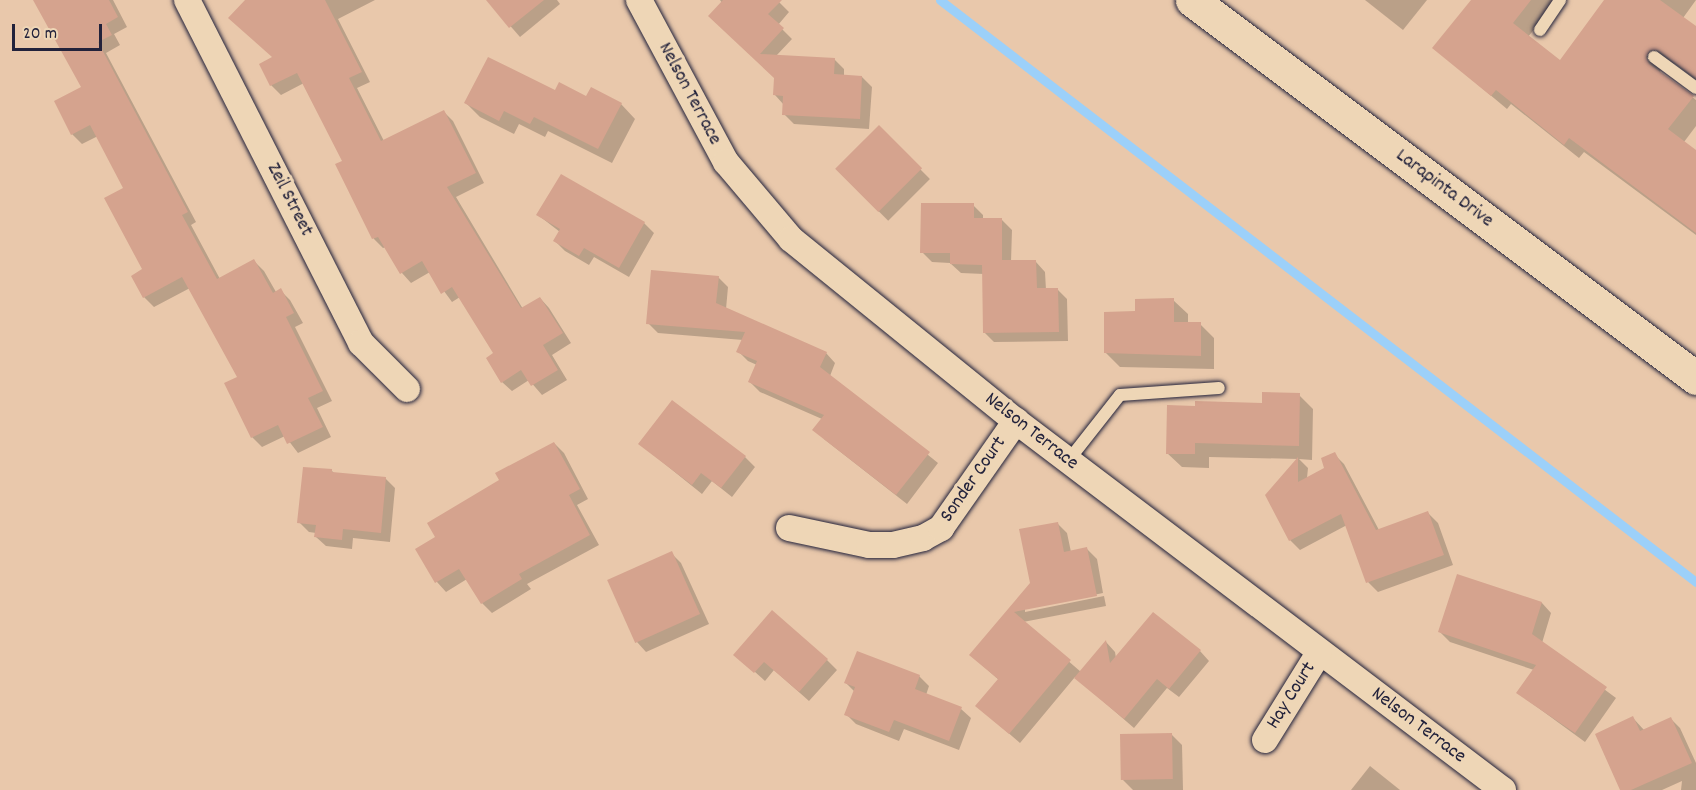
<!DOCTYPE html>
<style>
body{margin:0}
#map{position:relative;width:1696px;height:790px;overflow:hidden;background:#e9c8ab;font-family:Dekko,sans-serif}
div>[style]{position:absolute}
.shadow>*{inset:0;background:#0003;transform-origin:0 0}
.stream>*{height:9px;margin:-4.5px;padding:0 4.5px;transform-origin:4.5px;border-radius:4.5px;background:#9cd0f9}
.building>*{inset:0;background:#d5a38e;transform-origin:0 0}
.roads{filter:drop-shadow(0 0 2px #22223b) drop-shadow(0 0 2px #22223b)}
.service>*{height:12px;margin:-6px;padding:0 6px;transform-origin:6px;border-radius:6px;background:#eed6b6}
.minor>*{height:26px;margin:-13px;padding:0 13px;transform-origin:13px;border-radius:13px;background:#eed6b6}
.primary>*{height:33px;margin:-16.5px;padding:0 16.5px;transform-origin:16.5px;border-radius:16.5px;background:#eed6b6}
span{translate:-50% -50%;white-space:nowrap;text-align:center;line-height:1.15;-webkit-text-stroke:6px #eed6b6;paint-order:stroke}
.street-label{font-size:20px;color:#22223b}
.scale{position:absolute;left:12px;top:24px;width:90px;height:27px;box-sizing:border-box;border:3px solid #22223b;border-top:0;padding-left:8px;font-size:18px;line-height:21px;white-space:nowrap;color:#22223b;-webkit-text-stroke:4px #eed6b6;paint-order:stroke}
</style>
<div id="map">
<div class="shadow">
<div style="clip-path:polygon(36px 0,113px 0,127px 27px,114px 34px,120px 45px,106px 53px,196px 222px,191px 225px,220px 279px,254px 261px,264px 271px,276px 292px,280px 290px,290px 300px,303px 323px,295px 327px,332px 401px,317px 408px,331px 437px,298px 453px,285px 436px,262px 447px,252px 437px,239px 377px,190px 288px,154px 307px,144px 297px,144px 270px,125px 189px,98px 136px,82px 144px,72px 134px,83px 87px)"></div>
<div style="clip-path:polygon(247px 0,375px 0,338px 19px,370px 82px,357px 88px,384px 141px,444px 112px,453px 121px,484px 183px,456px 197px,523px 309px,540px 298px,549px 308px,571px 343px,552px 355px,567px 380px,542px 395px,529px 380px,512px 391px,502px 382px,495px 353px,460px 297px,452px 302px,430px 272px,411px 283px,402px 273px,386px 247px,383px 248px,374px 239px,337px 165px,344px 161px,304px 83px,281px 95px,271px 85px,274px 58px)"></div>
<div style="clip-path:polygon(488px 0,557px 0,560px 4px,520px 37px)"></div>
<div style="clip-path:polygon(720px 0,777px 0,789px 12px,778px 25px,792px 39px,776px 56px,834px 59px,844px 69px,844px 76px,862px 77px,872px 87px,869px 129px,794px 124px,784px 114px,784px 105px,775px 95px,775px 78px)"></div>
<div style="clip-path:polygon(1365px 0,1427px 0,1403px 30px)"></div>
<div style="clip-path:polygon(1473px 0,1557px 0,1528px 37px,1560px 63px,1606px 0,1696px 0,1683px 18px,1696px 28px,1696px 80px,1675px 64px,1662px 66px,1660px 72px,1696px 100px,1696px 126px,1684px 142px,1696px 151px,1696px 235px,1584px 152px,1579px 158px,1511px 104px,1507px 109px,1434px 48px)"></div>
<div style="clip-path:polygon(555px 92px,621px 104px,635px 119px,612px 163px,548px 131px,545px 137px,519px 124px,514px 134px,480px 117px,466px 103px)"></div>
<div style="left:879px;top:128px;width:72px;height:59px;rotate:45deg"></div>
<div style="clip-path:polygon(973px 205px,983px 215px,983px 220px,1002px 220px,1012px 230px,1011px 262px,1036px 262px,1045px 272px,1046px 290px,1058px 290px,1067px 299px,1068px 341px,994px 342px,984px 332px,984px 274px,961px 273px,950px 263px,932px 262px,922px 252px)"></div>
<div style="clip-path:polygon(538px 215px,644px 223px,654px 233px,629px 277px,594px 257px,589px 265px,565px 251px,555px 241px,560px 232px)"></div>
<div style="clip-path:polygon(718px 277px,728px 287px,726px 309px,826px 353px,835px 363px,830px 376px,938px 463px,907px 504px,824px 439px,822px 419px,760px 392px,750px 382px,757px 365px,748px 361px,738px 351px,743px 340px,658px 333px,648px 323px)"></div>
<div style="clip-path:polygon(1173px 300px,1188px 314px,1188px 324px,1200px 324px,1214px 338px,1214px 369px,1120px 367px,1105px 352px,1137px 312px)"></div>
<div style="clip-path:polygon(1299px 395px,1313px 409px,1312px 460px,1299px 459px,1308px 468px,1307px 478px,1326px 469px,1334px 454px,1344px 464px,1379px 530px,1428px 513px,1438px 523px,1453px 565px,1378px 592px,1368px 582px,1347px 525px,1300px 550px,1290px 540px,1266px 495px,1298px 459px,1209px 457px,1209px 468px,1182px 467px,1167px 453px,1197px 407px,1264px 404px)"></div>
<div style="clip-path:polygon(554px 443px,564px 453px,588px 499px,577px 505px,599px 545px,527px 584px,531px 589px,492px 613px,482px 603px,467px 579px,446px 592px,437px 582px,437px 538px,501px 480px)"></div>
<div style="clip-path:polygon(640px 444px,745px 457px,755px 467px,732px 497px,712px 481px,702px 494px)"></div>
<div style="clip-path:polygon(332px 471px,335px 474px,385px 478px,395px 488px,390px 542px,353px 538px,352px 549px,326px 546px,316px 537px,316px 533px,309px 532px,299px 522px)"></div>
<div style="clip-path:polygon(1057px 523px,1067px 533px,1071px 552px,1087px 549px,1097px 559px,1103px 593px,1025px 609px,1025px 612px,1104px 596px,1106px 606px,1023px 622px,1081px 672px,1106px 642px,1115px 652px,1116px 658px,1200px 651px,1209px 661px,1179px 697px,1167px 688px,1134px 728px,1075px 677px,1020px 743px,977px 706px,999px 680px,981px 664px,1031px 583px)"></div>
<div style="clip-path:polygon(671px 553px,681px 563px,709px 624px,646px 652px,637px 642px,609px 581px)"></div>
<div style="clip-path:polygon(1458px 576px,1542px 603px,1551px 613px,1542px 643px,1616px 698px,1585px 742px,1518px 693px,1534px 670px,1450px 642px,1440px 632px)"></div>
<div style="clip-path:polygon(736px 655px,827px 660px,837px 670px,809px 701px,774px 670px,765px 681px)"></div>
<div style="clip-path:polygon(919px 676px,929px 686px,926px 695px,961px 709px,971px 718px,959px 750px,904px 729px,899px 741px,856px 724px,846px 714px,855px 692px,846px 683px)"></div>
<div style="clip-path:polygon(1633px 718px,1644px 730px,1671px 719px,1680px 728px,1696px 763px,1696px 790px,1681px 790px,1682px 781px,1662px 790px,1622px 790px)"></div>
<div style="clip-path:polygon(1172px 735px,1182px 745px,1183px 790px,1133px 790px,1123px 780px)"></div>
<div style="clip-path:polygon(1370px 766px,1400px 790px,1351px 790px)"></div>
</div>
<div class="stream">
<div style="left:940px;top:0;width:954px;rotate:37.59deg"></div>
</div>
<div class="building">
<div style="clip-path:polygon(33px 0,109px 0,118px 17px,106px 24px,112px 35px,98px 42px,188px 212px,182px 215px,217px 279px,254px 259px,273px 293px,281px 288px,294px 313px,286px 317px,323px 391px,308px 398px,323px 427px,287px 444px,278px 425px,251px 438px,224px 383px,237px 377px,182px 277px,143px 298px,131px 276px,142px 269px,104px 198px,123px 188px,90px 125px,71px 135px,54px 101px,81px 87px)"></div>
<div style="clip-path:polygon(245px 0,325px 0,362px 72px,349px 78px,381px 141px,444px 110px,476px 173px,447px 187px,521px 308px,540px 297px,563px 333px,543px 345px,558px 370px,531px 386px,521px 370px,501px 383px,486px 358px,493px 353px,452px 287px,441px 294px,422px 261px,400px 274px,378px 237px,372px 239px,335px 164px,342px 161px,297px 73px,270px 86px,259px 64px,272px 57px,228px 18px)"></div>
<div style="clip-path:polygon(486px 0,544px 0,509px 28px)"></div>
<div style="clip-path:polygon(723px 0,782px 0,768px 14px,784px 28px,760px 54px,835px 58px,834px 74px,862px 76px,860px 119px,782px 115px,783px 96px,773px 95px,774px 78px,708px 16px)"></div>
<div style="clip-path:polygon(1471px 0,1531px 0,1513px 23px,1560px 60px,1604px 0,1660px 0,1696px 26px,1696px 78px,1658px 50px,1650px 50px,1646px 57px,1649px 64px,1694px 96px,1668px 129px,1696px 150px,1696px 233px,1569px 138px,1564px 145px,1496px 90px,1491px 96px,1432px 48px)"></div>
<div style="clip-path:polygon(488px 57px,555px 90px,559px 82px,586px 96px,591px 87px,622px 103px,598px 149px,534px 117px,530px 124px,504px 111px,499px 121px,464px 103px)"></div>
<div style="left:879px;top:125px;width:61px;height:62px;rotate:45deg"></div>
<div style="clip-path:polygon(561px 174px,645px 222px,619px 268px,584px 248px,579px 256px,553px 241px,560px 229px,536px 215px)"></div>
<div style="clip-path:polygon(921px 203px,974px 203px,974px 218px,1002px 218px,1002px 260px,1036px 260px,1037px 288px,1058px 288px,1059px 332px,983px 333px,982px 265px,950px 264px,950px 253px,920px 253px)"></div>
<div style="clip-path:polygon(651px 270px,719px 276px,716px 303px,827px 352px,820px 367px,930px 452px,896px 495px,812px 430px,824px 415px,748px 382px,757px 361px,736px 352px,745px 332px,646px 324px)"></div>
<div style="clip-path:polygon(1174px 298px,1174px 322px,1201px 322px,1201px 356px,1104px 353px,1104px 312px,1135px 311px,1135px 299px)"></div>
<div style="clip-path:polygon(1262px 392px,1300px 393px,1299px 446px,1195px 443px,1195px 454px,1166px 454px,1167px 405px,1195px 406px,1195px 401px,1262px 403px)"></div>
<div style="clip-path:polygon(672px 400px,746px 456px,721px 488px,701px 473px,692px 485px,638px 444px)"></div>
<div style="clip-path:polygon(554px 442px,580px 489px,569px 495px,590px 535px,519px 574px,522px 579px,481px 604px,459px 569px,435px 583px,415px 549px,435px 537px,427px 523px,499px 480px,495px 473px)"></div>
<div style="clip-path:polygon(1335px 452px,1376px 530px,1428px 511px,1444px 555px,1366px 583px,1341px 514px,1289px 541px,1265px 495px,1298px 457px,1298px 482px,1324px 468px,1321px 458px)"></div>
<div style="clip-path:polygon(303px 467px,332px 469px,332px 472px,386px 477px,381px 533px,343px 529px,342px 540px,314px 537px,316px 525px,297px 523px)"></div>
<div style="clip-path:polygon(1058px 522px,1064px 552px,1087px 547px,1097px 596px,1014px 612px,1071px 660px,1009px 734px,975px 706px,998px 679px,969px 655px,1030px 583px,1019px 529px)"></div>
<div style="left:672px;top:551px;width:69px;height:71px;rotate:66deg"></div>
<div style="clip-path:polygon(1457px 574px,1542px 602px,1532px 634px,1607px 687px,1575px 733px,1516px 693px,1536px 665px,1438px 632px)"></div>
<div style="clip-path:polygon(772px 610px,828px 659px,799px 692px,764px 662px,754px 673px,733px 655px)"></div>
<div style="clip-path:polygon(1153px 612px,1201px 650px,1169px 689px,1157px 679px,1124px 719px,1074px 678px,1106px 640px,1110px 663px)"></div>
<div style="clip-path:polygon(857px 651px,920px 675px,915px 689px,962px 707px,949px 741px,894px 720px,889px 732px,844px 715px,855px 687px,844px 683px)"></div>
<div style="clip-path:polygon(1633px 716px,1640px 731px,1671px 717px,1692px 763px,1631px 790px,1620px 790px,1595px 734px)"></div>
<div style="left:1172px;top:733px;width:46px;height:52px;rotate:89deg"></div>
</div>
<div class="roads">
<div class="service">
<div style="left:1540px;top:30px;width:36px;rotate:-56deg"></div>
<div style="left:1654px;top:57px;width:52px;rotate:36.4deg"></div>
<div style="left:1068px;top:461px;width:84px;rotate:-51.8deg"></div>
<div style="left:1120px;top:395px;width:99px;rotate:-4deg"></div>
</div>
<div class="minor">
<div style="left:187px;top:0;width:385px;rotate:63.1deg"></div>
<div style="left:361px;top:343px;width:65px;rotate:45deg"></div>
<div style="left:639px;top:0;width:184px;rotate:61.8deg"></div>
<div style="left:726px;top:162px;width:101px;rotate:49.8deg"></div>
<div style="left:791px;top:239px;width:289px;rotate:39deg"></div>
<div style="left:1016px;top:421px;width:611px;rotate:37.15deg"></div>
<div style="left:789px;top:528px;width:82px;rotate:12deg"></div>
<div style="left:869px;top:545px;width:24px"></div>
<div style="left:893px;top:545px;width:31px;rotate:-13deg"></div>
<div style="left:923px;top:538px;width:21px;rotate:-29deg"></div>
<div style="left:941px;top:528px;width:131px;rotate:-55deg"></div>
<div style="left:1265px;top:740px;width:102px;rotate:-58.2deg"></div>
</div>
<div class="primary">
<div style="left:1192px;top:0;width:630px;rotate:36.87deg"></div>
</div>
</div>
<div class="street-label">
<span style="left:689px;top:94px;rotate:62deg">Nelson Terrace</span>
<span style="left:1444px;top:189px;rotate:37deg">Larapinta Drive</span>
<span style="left:289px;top:200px;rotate:63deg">Zeil Street</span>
<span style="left:1031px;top:432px;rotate:38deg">Nelson Terrace</span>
<span style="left:974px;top:480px;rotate:-55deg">Sonder Court</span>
<span style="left:1292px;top:696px;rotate:-58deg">Hay Court</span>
<span style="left:1418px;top:726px;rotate:37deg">Nelson Terrace</span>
</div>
<div class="scale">20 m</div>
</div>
